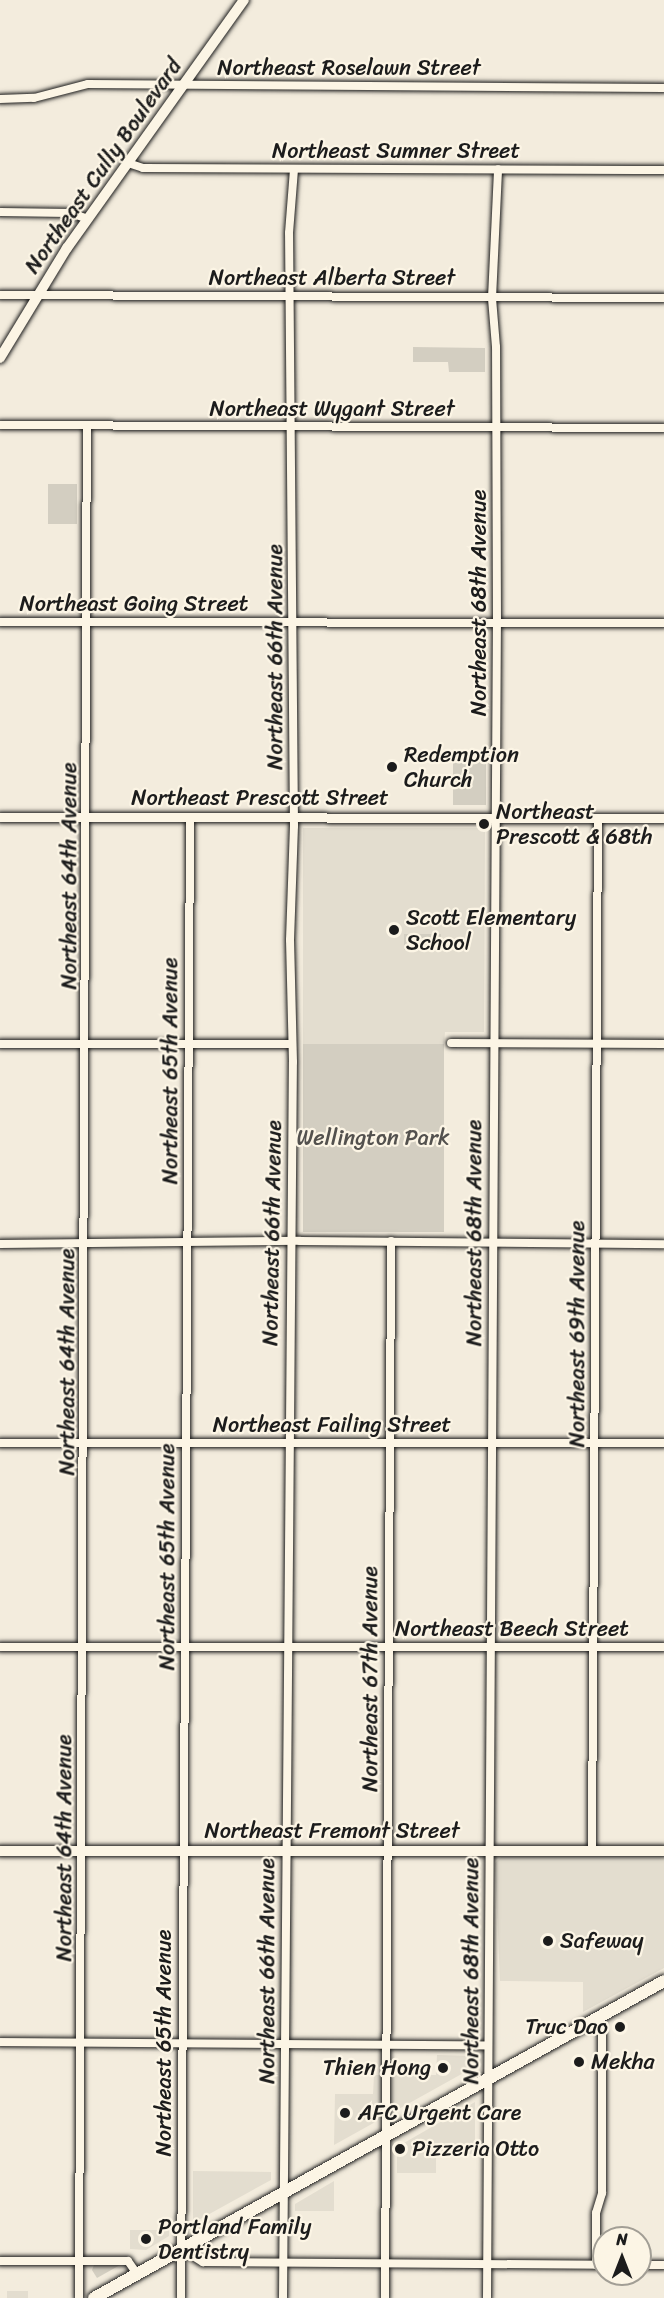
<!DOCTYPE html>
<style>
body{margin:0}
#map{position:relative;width:664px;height:2298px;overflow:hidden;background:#f3ecdd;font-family:Sriracha,sans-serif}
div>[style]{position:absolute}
.built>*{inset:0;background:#e3ddcf;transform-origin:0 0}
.green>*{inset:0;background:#d3cec1;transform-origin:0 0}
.roads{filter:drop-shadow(0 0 2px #1c1c1c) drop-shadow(0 0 2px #1c1c1c)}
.minor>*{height:8px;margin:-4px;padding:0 4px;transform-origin:4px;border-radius:4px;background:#fcf5e5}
.tertiary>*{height:9px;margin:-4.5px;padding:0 4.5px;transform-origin:4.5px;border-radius:4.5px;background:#fcf5e5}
.secondary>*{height:10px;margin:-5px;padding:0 5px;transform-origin:5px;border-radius:5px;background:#fcf5e5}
.primary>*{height:12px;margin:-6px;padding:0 6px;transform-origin:6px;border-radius:6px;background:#fcf5e5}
.dots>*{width:16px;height:16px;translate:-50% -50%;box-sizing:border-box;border:3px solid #fcf5e5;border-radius:50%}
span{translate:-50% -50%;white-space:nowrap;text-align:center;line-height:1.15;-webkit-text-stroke:4.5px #fcf5e5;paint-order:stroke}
.street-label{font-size:22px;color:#1c1c1c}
.poi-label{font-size:22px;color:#1c1c1c}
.left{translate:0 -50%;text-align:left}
.right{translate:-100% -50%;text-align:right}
.park-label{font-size:22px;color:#53514e}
.north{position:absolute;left:592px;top:2226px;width:60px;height:60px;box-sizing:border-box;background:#fcf5e5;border:2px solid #a29e95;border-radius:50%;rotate:0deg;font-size:16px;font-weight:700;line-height:24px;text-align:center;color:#1c1c1c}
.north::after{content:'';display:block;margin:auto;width:21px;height:27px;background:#1c1c1c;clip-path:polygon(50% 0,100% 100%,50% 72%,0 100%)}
</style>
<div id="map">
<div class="built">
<div style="clip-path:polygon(303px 828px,485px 828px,484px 1032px,445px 1032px,444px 1044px,303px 1044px)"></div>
<div style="clip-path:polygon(501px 1857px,664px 1858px,664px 1968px,583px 2012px,583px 1982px,500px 1981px,495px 1863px)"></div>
<div style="clip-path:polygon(437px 2055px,476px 2056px,476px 2066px,334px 2145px,335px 2094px,373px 2094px,374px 2075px,436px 2075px)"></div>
<div style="clip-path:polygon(475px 2102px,475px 2154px,436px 2154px,436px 2173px,397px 2173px,397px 2147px)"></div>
<div style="clip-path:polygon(193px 2171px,271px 2172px,271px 2180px,193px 2223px)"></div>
<div style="clip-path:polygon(334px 2181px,334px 2211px,295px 2211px,295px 2204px)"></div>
<div style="clip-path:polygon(130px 2230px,169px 2230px,169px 2236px,146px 2250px,130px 2249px)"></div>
<div style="left:7px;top:2291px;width:21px;height:7px"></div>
</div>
<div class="green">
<div style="clip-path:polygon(413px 347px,485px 348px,485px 372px,449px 372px,448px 362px,413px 362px)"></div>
<div style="left:48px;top:484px;width:29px;height:40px"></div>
<div style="left:453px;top:755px;width:33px;height:50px"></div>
<div style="left:404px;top:934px;width:37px;height:16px"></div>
<div style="left:303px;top:1044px;width:141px;height:188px"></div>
<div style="clip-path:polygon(94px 2265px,120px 2264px,120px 2265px,97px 2278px,92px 2270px)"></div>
</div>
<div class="roads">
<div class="minor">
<div style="left:0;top:99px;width:34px;rotate:-2deg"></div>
<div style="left:34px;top:98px;width:56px;rotate:-14.5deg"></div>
<div style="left:88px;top:84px;width:576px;rotate:0.4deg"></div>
<div style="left:128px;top:163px;width:16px;rotate:18deg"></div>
<div style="left:143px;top:168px;width:521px;rotate:0.22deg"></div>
<div style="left:0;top:212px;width:70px;rotate:0.8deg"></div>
<div style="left:70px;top:213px;width:19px;rotate:18deg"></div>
<div style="left:0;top:295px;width:664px;rotate:0.26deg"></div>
<div style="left:0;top:425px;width:664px;rotate:0.26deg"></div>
<div style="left:0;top:622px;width:664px;rotate:0.09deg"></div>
<div style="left:451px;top:1043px;width:213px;rotate:0.3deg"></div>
<div style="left:0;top:1044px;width:291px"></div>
<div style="left:0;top:1244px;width:300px;rotate:-0.6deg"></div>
<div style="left:300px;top:1241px;width:364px;rotate:0.5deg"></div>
<div style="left:0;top:1443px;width:664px"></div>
<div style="left:0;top:1647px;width:664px"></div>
<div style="left:592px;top:1851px;width:1033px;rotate:-89.67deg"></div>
<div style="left:0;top:2042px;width:488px;rotate:0.4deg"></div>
<div style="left:182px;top:2249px;width:25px;rotate:32deg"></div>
<div style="left:203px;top:2262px;width:401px;rotate:0.4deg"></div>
<div style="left:0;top:2261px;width:128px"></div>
<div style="left:128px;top:2261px;width:16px;rotate:55deg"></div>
<div style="left:596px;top:2265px;width:52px;rotate:-90deg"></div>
<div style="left:596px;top:2213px;width:21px;rotate:-73deg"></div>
<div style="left:602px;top:2193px;width:158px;rotate:-90deg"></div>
<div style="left:602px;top:2035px;width:17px;rotate:-103deg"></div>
<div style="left:640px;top:2265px;width:24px"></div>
<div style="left:79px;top:2298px;width:1872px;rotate:-89.76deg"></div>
<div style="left:181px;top:2298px;width:1481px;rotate:-89.65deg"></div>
<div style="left:283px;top:2298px;width:1236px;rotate:-89.54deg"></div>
<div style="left:293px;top:1062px;width:122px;rotate:-91.4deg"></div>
<div style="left:290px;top:940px;width:114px;rotate:-88deg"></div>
<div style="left:294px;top:826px;width:593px;rotate:-90.48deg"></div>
<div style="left:289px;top:233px;width:64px;rotate:-85.5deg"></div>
<div style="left:385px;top:2298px;width:1057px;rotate:-89.67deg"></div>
<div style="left:487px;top:2298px;width:1675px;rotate:-89.66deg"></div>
<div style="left:497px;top:623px;width:276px;rotate:-90.2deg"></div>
<div style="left:496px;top:347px;width:49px;rotate:-94.7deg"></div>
<div style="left:492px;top:298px;width:129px;rotate:-87.3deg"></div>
</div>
<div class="tertiary">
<div style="left:0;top:817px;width:664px;rotate:0.09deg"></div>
</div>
<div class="secondary">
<div style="left:0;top:358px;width:129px;rotate:-58.7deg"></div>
<div style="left:67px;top:248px;width:305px;rotate:-54.5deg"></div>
<div style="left:0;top:1851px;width:664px"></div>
</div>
<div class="primary">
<div style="left:94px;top:2298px;width:652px;rotate:-29.08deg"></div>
</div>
</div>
<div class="dots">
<div style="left:392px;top:767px;background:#1c1c1c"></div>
<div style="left:484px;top:824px;background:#1c1c1c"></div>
<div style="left:394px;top:930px;background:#1c1c1c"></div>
<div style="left:548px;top:1941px;background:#1c1c1c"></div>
<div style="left:620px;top:2027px;background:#1c1c1c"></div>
<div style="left:579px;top:2062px;background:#1c1c1c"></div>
<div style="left:443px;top:2068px;background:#1c1c1c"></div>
<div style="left:345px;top:2113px;background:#1c1c1c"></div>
<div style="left:400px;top:2149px;background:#1c1c1c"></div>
<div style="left:146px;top:2239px;background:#1c1c1c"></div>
</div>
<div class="street-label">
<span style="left:349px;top:68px">Northeast Roselawn Street</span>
<span style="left:396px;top:151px">Northeast Sumner Street</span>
<span style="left:103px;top:166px;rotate:-55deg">Northeast Cully Boulevard</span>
<span style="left:332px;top:278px">Northeast Alberta Street</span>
<span style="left:332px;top:409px">Northeast Wygant Street</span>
<span style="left:479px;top:603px;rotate:-90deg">Northeast 68th Avenue</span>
<span style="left:134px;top:604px">Northeast Going Street</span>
<span style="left:275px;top:657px;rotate:-90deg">Northeast 66th Avenue</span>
<span style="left:260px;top:798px">Northeast Prescott Street</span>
<span style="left:69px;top:876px;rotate:-90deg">Northeast 64th Avenue</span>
<span style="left:170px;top:1071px;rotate:-90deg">Northeast 65th Avenue</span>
<span style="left:272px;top:1233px;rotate:-89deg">Northeast 66th Avenue</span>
<span style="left:474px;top:1233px;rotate:-90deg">Northeast 68th Avenue</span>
<span style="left:577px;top:1334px;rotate:-90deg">Northeast 69th Avenue</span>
<span style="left:67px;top:1362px;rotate:-90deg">Northeast 64th Avenue</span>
<span style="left:332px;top:1425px">Northeast Failing Street</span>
<span style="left:167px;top:1557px;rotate:-90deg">Northeast 65th Avenue</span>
<span style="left:512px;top:1629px">Northeast Beech Street</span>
<span style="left:370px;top:1679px;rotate:-90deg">Northeast 67th Avenue</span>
<span style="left:332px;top:1831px">Northeast Fremont Street</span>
<span style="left:64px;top:1848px;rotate:-90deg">Northeast 64th Avenue</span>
<span style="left:267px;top:1971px;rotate:-90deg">Northeast 66th Avenue</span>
<span style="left:471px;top:1971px;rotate:-90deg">Northeast 68th Avenue</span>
<span style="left:164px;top:2043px;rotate:-90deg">Northeast 65th Avenue</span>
</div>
<div class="poi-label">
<span class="left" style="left:404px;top:767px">Redemption<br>Church</span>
<span class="left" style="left:496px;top:824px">Northeast<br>Prescott &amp; 68th</span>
<span class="left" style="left:406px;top:930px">Scott Elementary<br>School</span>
<span class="left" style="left:560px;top:1941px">Safeway</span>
<span class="right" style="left:608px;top:2027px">Truc Dao</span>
<span class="left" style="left:591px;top:2062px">Mekha</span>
<span class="right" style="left:431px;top:2068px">Thien Hong</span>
<span class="left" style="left:358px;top:2113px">AFC Urgent Care</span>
<span class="left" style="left:412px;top:2149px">Pizzeria Otto</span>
<span class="left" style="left:158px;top:2239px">Portland Family<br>Dentistry</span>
</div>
<div class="park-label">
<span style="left:373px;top:1138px">Wellington Park</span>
</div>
<div class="north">N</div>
</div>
